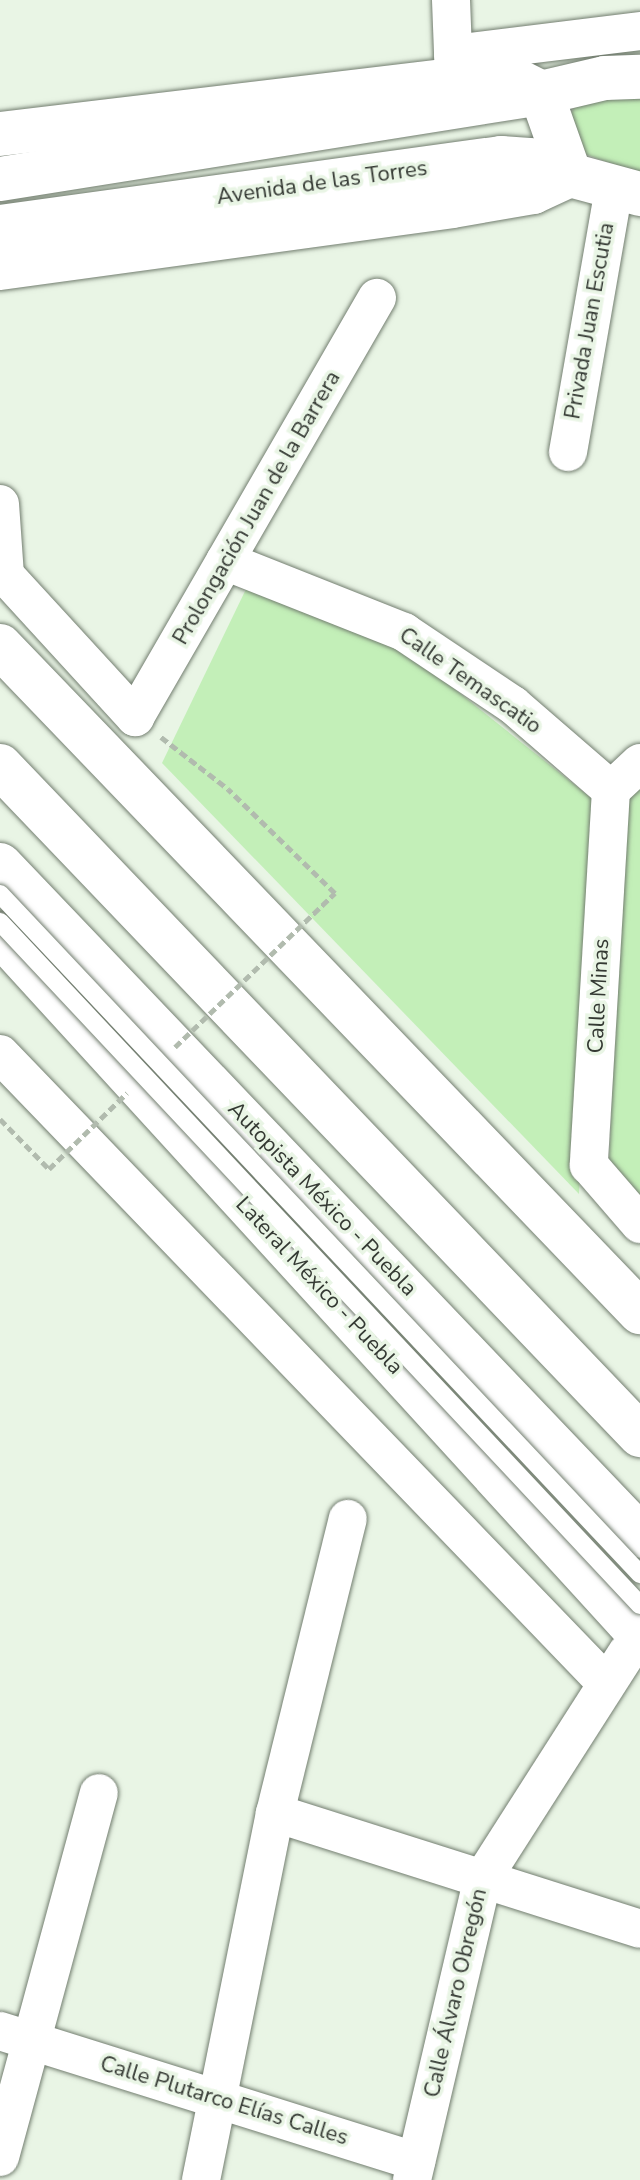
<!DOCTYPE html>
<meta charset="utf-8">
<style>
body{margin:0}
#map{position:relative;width:640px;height:2180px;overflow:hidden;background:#e9f5e5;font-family:"Nunito Sans",sans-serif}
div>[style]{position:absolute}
.green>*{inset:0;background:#c3efb8}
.path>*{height:5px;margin-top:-2.5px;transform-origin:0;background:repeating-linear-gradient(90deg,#b1bbae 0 8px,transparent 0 12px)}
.roads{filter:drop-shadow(0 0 2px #737e70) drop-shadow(0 0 2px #737e70)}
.street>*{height:38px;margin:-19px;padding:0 19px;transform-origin:19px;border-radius:19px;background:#fff}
.secondary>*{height:44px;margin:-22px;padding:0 22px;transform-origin:22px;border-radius:22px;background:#fff}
.primary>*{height:44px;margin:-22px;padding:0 22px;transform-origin:22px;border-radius:22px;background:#fff}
.highway>*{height:44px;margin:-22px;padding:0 22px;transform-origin:22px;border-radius:22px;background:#fff}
.path-bridge>*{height:5px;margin-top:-2.5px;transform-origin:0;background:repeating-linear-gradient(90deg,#b1bbae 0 8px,transparent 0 12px)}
.bridges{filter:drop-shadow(0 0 2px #737e70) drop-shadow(0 0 2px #737e70)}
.lane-bridge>*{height:18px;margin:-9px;padding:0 9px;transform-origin:9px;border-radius:9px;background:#fff}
span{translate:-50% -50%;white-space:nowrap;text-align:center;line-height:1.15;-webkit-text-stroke:7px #e9f5e5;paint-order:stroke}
.street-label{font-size:22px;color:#343933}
</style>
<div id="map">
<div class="green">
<div style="clip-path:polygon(640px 89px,640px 174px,585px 154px,569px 118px,578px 100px)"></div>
<div style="clip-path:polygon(248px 585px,393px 640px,595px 801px,579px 1194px,162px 763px)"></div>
<div style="clip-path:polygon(640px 784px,640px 1196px,609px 1165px,626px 796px)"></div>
</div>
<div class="path">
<div style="left:161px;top:737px;width:85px;rotate:37.8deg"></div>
<div style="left:0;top:1119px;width:70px;rotate:45.6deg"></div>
</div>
<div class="roads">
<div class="street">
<div style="left:451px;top:0;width:77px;rotate:87.8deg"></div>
<div style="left:453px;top:54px;width:188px;rotate:-7deg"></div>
<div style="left:568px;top:452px;width:267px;rotate:-80.1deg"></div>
<div style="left:0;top:504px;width:71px;rotate:86deg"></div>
<div style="left:5px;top:575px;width:193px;rotate:47.5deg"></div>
<div style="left:135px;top:717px;width:484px;rotate:-60deg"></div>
<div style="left:225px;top:561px;width:193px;rotate:21.6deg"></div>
<div style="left:404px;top:632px;width:131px;rotate:33.8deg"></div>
<div style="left:513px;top:705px;width:130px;rotate:40.9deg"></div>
<div style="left:640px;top:763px;width:40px;rotate:137deg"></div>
<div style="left:611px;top:790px;width:376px;rotate:93.4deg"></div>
<div style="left:589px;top:1165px;width:78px;rotate:49.2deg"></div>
<div style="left:0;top:1054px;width:872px;rotate:46.07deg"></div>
<div style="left:275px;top:1813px;width:383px;rotate:17.6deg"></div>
<div style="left:0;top:2031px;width:436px;rotate:17.4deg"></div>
<div style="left:0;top:2157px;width:377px;rotate:-74.8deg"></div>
<div style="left:201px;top:2180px;width:374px;rotate:-78.6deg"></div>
<div style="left:275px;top:1813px;width:303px;rotate:-76.1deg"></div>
<div style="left:412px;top:2180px;width:310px;rotate:-76.8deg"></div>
<div style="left:483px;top:1878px;width:267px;rotate:-57.4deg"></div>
</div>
<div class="secondary">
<div style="left:0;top:179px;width:548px;rotate:-9.03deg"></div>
<div style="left:0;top:227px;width:506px;rotate:-7.84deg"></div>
<div style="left:501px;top:158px;width:28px;rotate:4deg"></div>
<div style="left:529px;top:160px;width:44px;rotate:20.1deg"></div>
</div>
<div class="primary">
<div style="left:541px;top:93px;width:66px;rotate:-13.2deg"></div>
<div style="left:605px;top:78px;width:35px;rotate:-2deg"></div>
<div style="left:0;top:134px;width:457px;rotate:-6.8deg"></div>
<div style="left:454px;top:80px;width:62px"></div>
<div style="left:516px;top:80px;width:28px;rotate:27deg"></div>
<div style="left:541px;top:93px;width:87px;rotate:70.5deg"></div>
<div style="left:570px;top:175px;width:73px;rotate:15.2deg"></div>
<div style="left:0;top:268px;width:456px;rotate:-7.8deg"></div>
<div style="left:452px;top:206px;width:82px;rotate:-9.8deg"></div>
<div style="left:533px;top:192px;width:41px;rotate:-24.7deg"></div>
</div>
<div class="highway">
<div style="left:0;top:646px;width:924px;rotate:46.14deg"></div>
<div style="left:0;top:766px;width:926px;rotate:46.27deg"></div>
<div style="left:0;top:865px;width:927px;rotate:46.35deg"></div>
<div style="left:0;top:934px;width:949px;rotate:47.6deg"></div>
</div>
</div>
<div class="path-bridge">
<div style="left:175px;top:1047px;width:222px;rotate:-43.9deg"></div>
<div style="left:335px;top:893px;width:149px;rotate:-135.8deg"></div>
<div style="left:49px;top:1169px;width:109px;rotate:-44.3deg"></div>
</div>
<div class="bridges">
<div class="lane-bridge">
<div style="left:0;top:894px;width:934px;rotate:46.74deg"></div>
<div style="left:0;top:922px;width:936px;rotate:46.86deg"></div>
</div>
</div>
<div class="street-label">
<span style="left:322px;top:183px;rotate:-8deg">Avenida de las Torres</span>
<span style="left:590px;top:321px;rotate:-80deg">Privada Juan Escutia</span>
<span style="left:257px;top:508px;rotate:-60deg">Prolongación Juan de la Barrera</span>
<span style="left:470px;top:681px;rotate:35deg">Calle Temascatio</span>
<span style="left:599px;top:996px;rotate:-87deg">Calle Minas</span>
<span style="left:322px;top:1199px;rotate:46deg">Autopista México - Puebla</span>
<span style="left:319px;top:1286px;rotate:47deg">Lateral México - Puebla</span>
<span style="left:456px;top:1993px;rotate:-77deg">Calle Álvaro Obregón</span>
<span style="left:224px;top:2101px;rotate:17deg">Calle Plutarco Elías Calles</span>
</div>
</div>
